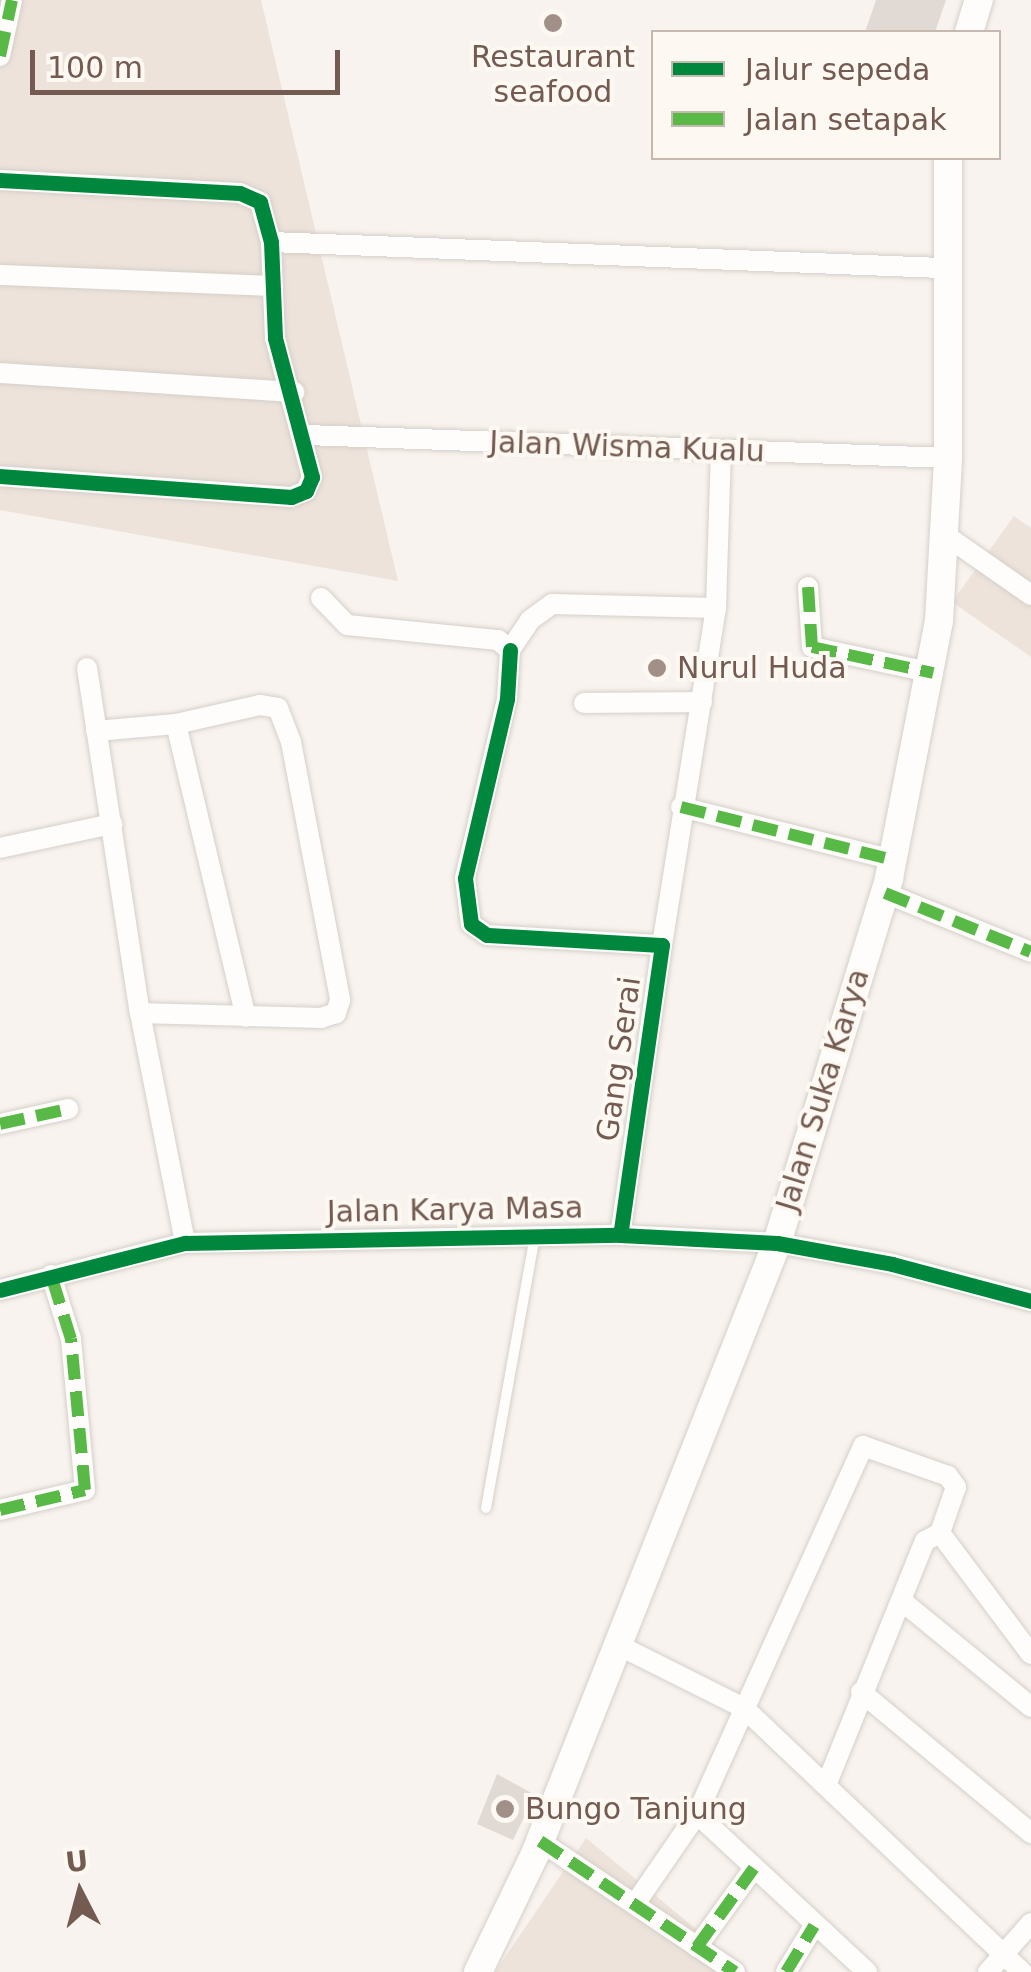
<!DOCTYPE html>
<style>
body{margin:0}
#map{position:relative;width:1031px;height:1972px;overflow:hidden;background:#f8f3ee;font-family:"DejaVu Sans",sans-serif}
div>[style]{position:absolute}
.residential>*{inset:0;background:#ede3db}
.building>*{inset:0;background:#e1d9d4}
.roads{filter:drop-shadow(0 0 2px #d5cfc9) drop-shadow(0 0 2px #d5cfc9)}
.lane>*{height:10px;margin:-5px;padding:0 5px;transform-origin:5px;border-radius:5px;background:#fefdfc}
.street>*{height:20px;margin:-10px;padding:0 10px;transform-origin:10px;border-radius:10px;background:#fefdfc}
.secondary>*{height:28px;margin:-14px;padding:0 14px;transform-origin:14px;border-radius:14px;background:#fefdfc}
.quiet>*{height:12px;margin-top:-6px;transform-origin:0;background:repeating-linear-gradient(90deg,#58b947 0 25px,transparent 0 37px)}
.cycleway>*{height:15px;margin:-7.5px;padding:0 7.5px;transform-origin:7.5px;border-radius:7.5px;background:#00873e}
.dots>*{width:28px;height:28px;translate:-50% -50%;box-sizing:border-box;border:5px solid #fdf8f2;border-radius:50%}
span{translate:-50% -50%;white-space:nowrap;text-align:center;line-height:1.15;-webkit-text-stroke:8px #fdf8f2;paint-order:stroke}
.poi-label{font-size:30px;color:#745b51}
.left{translate:0 -50%;text-align:left}
.street-label{font-size:30px;color:#745b51}
.legend{position:absolute;left:651px;top:30px;width:350px;height:130px;box-sizing:border-box;background:#fdf8f2;border:2px solid #c6b9b2;margin:0;padding:12px 18px;list-style:none;font-size:30px;color:#745b51}
.legend li{display:flex;align-items:center;gap:20px;height:50px}
.legend b{width:50px;border:2px solid #c6b9b2}
.north{position:absolute;left:30px;top:1842px;width:100px;height:100px;-webkit-text-stroke:8px #fdf8f2;paint-order:stroke;rotate:354deg;font-size:28px;font-weight:700;line-height:40px;text-align:center;color:#745b51}
.north::after{content:'';display:block;margin:auto;width:35px;height:45px;background:#745b51;clip-path:polygon(50% 0,100% 100%,50% 72%,0 100%)}
.scale{position:absolute;left:30px;top:50px;width:310px;height:45px;box-sizing:border-box;border:5px solid #745b51;border-top:0;padding-left:12px;font-size:30px;line-height:35px;white-space:nowrap;color:#745b51;-webkit-text-stroke:8px #fdf8f2;paint-order:stroke}
</style>
<div id="map">
<div class="residential">
<div style="clip-path:polygon(0 0,261px 0,398px 581px,0 510px)"></div>
<div style="clip-path:polygon(1014px 516px,1031px 528px,1031px 657px,952px 602px)"></div>
<div style="clip-path:polygon(586px 1838px,748px 1972px,495px 1972px)"></div>
</div>
<div class="building">
<div style="clip-path:polygon(876px 0,946px 0,935px 32px,865px 32px)"></div>
<div style="clip-path:polygon(497px 1774px,535px 1795px,513px 1840px,477px 1824px)"></div>
</div>
<div class="roads">
<div class="lane">
<div style="left:486px;top:1508px;width:276px;rotate:-79.8deg"></div>
</div>
<div class="street">
<div style="left:0;top:56px;width:57px;rotate:-77.9deg"></div>
<div style="left:0;top:180px;width:240px;rotate:3.1deg"></div>
<div style="left:240px;top:193px;width:22px;rotate:24deg"></div>
<div style="left:260px;top:202px;width:41px;rotate:74.6deg"></div>
<div style="left:271px;top:242px;width:96px;rotate:87.6deg"></div>
<div style="left:275px;top:338px;width:144px;rotate:75.1deg"></div>
<div style="left:312px;top:477px;width:15px;rotate:113deg"></div>
<div style="left:306px;top:491px;width:16px;rotate:158deg"></div>
<div style="left:291px;top:497px;width:292px;rotate:-175.9deg"></div>
<div style="left:271px;top:242px;width:673px;rotate:2.22deg"></div>
<div style="left:0;top:275px;width:269px;rotate:2.3deg"></div>
<div style="left:0;top:373px;width:295px;rotate:3.7deg"></div>
<div style="left:306px;top:435px;width:642px;rotate:2.05deg"></div>
<div style="left:945px;top:535px;width:105px;rotate:34.9deg"></div>
<div style="left:808px;top:587px;width:60px;rotate:86.2deg"></div>
<div style="left:812px;top:647px;width:124px;rotate:12.1deg"></div>
<div style="left:321px;top:598px;width:37px;rotate:46deg"></div>
<div style="left:347px;top:625px;width:152px;rotate:5.7deg"></div>
<div style="left:498px;top:640px;width:16px;rotate:40deg"></div>
<div style="left:510px;top:650px;width:49px;rotate:93.5deg"></div>
<div style="left:507px;top:699px;width:184px;rotate:103.2deg"></div>
<div style="left:465px;top:878px;width:46px;rotate:82.6deg"></div>
<div style="left:471px;top:924px;width:19px;rotate:35deg"></div>
<div style="left:487px;top:935px;width:175px;rotate:3.3deg"></div>
<div style="left:662px;top:945px;width:293px;rotate:98.2deg"></div>
<div style="left:510px;top:650px;width:36px;rotate:-56deg"></div>
<div style="left:530px;top:620px;width:27px;rotate:-36deg"></div>
<div style="left:552px;top:604px;width:164px;rotate:1.4deg"></div>
<div style="left:87px;top:668px;width:349px;rotate:81.3deg"></div>
<div style="left:140px;top:1013px;width:234px;rotate:78.9deg"></div>
<div style="left:584px;top:703px;width:118px;rotate:-0.5deg"></div>
<div style="left:176px;top:724px;width:301px;rotate:76.6deg"></div>
<div style="left:96px;top:731px;width:80px;rotate:-5deg"></div>
<div style="left:176px;top:724px;width:86px;rotate:-12.7deg"></div>
<div style="left:260px;top:705px;width:18px;rotate:9deg"></div>
<div style="left:278px;top:708px;width:36px;rotate:69deg"></div>
<div style="left:291px;top:742px;width:263px;rotate:79.2deg"></div>
<div style="left:340px;top:1000px;width:14px;rotate:107deg"></div>
<div style="left:336px;top:1013px;width:16px;rotate:162deg"></div>
<div style="left:321px;top:1018px;width:181px;rotate:-178.4deg"></div>
<div style="left:681px;top:807px;width:219px;rotate:14deg"></div>
<div style="left:0;top:848px;width:115px;rotate:-12.1deg"></div>
<div style="left:885px;top:893px;width:157px;rotate:22deg"></div>
<div style="left:662px;top:945px;width:341px;rotate:-80.9deg"></div>
<div style="left:716px;top:608px;width:158px;rotate:-88.2deg"></div>
<div style="left:0;top:1124px;width:70px;rotate:-12.4deg"></div>
<div style="left:0;top:1290px;width:191px;rotate:-14.3deg"></div>
<div style="left:185px;top:1243px;width:435px;rotate:-1.1deg"></div>
<div style="left:620px;top:1235px;width:157px;rotate:2.9deg"></div>
<div style="left:777px;top:1243px;width:117px;rotate:10.3deg"></div>
<div style="left:892px;top:1264px;width:144px;rotate:14.9deg"></div>
<div style="left:0;top:1510px;width:87px;rotate:-13.2deg"></div>
<div style="left:85px;top:1490px;width:152px;rotate:-95.3deg"></div>
<div style="left:71px;top:1339px;width:67px;rotate:-107.4deg"></div>
<div style="left:902px;top:1601px;width:167px;rotate:39.4deg"></div>
<div style="left:618px;top:1645px;width:141px;rotate:26.6deg"></div>
<div style="left:744px;top:1708px;width:383px;rotate:43.5deg"></div>
<div style="left:861px;top:1692px;width:221px;rotate:39.7deg"></div>
<div style="left:827px;top:1783px;width:261px;rotate:-68deg"></div>
<div style="left:925px;top:1541px;width:17px;rotate:-28deg"></div>
<div style="left:940px;top:1533px;width:151px;rotate:53.1deg"></div>
<div style="left:697px;top:1814px;width:232px;rotate:42.9deg"></div>
<div style="left:540px;top:1841px;width:235px;rotate:33.9deg"></div>
<div style="left:637px;top:1901px;width:106px;rotate:-55.4deg"></div>
<div style="left:697px;top:1814px;width:404px;rotate:-65.7deg"></div>
<div style="left:863px;top:1446px;width:90px;rotate:19.4deg"></div>
<div style="left:948px;top:1476px;width:14px;rotate:54deg"></div>
<div style="left:956px;top:1487px;width:49px;rotate:109.2deg"></div>
<div style="left:697px;top:1947px;width:97px;rotate:-54.2deg"></div>
<div style="left:786px;top:1972px;width:54px;rotate:-58.7deg"></div>
<div style="left:988px;top:1972px;width:65px;rotate:-48.7deg"></div>
</div>
<div class="secondary">
<div style="left:969px;top:32px;width:34px;rotate:-73deg"></div>
<div style="left:478px;top:1972px;width:131px;rotate:-64.2deg"></div>
<div style="left:535px;top:1854px;width:657px;rotate:-68.39deg"></div>
<div style="left:777px;top:1243px;width:382px;rotate:-72.9deg"></div>
<div style="left:889px;top:878px;width:262px;rotate:-79deg"></div>
<div style="left:939px;top:621px;width:163px;rotate:-86.8deg"></div>
<div style="left:948px;top:458px;width:300px;rotate:-90deg"></div>
</div>
</div>
<div class="quiet">
<div style="left:0;top:56px;width:57px;rotate:-77.9deg"></div>
<div style="left:808px;top:587px;width:60px;rotate:86.2deg"></div>
<div style="left:812px;top:647px;width:124px;rotate:12.1deg"></div>
<div style="left:681px;top:807px;width:219px;rotate:14deg"></div>
<div style="left:885px;top:893px;width:157px;rotate:22deg"></div>
<div style="left:0;top:1124px;width:70px;rotate:-12.4deg"></div>
<div style="left:0;top:1510px;width:87px;rotate:-13.2deg"></div>
<div style="left:85px;top:1490px;width:152px;rotate:-95.3deg"></div>
<div style="left:71px;top:1339px;width:67px;rotate:-107.4deg"></div>
<div style="left:540px;top:1841px;width:235px;rotate:33.9deg"></div>
<div style="left:697px;top:1947px;width:97px;rotate:-54.2deg"></div>
<div style="left:786px;top:1972px;width:54px;rotate:-58.7deg"></div>
</div>
<div class="cycleway">
<div style="left:0;top:180px;width:240px;rotate:3.1deg"></div>
<div style="left:240px;top:193px;width:22px;rotate:24deg"></div>
<div style="left:260px;top:202px;width:41px;rotate:74.6deg"></div>
<div style="left:271px;top:242px;width:96px;rotate:87.6deg"></div>
<div style="left:275px;top:338px;width:144px;rotate:75.1deg"></div>
<div style="left:312px;top:477px;width:15px;rotate:113deg"></div>
<div style="left:306px;top:491px;width:16px;rotate:158deg"></div>
<div style="left:291px;top:497px;width:292px;rotate:-175.9deg"></div>
<div style="left:510px;top:650px;width:49px;rotate:93.5deg"></div>
<div style="left:507px;top:699px;width:184px;rotate:103.2deg"></div>
<div style="left:465px;top:878px;width:46px;rotate:82.6deg"></div>
<div style="left:471px;top:924px;width:19px;rotate:35deg"></div>
<div style="left:487px;top:935px;width:175px;rotate:3.3deg"></div>
<div style="left:662px;top:945px;width:293px;rotate:98.2deg"></div>
<div style="left:0;top:1290px;width:191px;rotate:-14.3deg"></div>
<div style="left:185px;top:1243px;width:435px;rotate:-1.1deg"></div>
<div style="left:620px;top:1235px;width:157px;rotate:2.9deg"></div>
<div style="left:777px;top:1243px;width:117px;rotate:10.3deg"></div>
<div style="left:892px;top:1264px;width:144px;rotate:14.9deg"></div>
</div>
<div class="dots">
<div style="left:553px;top:23px;background:#a29088"></div>
<div style="left:657px;top:668px;background:#a29088"></div>
<div style="left:505px;top:1809px;background:#a29088"></div>
</div>
<div class="poi-label">
<span style="left:553px;top:74px">Restaurant<br>seafood</span>
<span class="left" style="left:677px;top:668px">Nurul Huda</span>
<span class="left" style="left:525px;top:1809px">Bungo Tanjung</span>
</div>
<div class="street-label">
<span style="left:627px;top:447px;rotate:2deg">Jalan Wisma Kualu</span>
<span style="left:619px;top:1059px;rotate:-82deg">Gang Serai</span>
<span style="left:823px;top:1090px;rotate:-73deg">Jalan Suka Karya</span>
<span style="left:455px;top:1210px;rotate:-1deg">Jalan Karya Masa</span>
</div>
<ul class="legend">
<li><b style="height:12px;background:#00873e"></b>Jalur sepeda</li>
<li><b style="height:12px;background:#58b947"></b>Jalan setapak</li>
</ul>
<div class="north">U</div>
<div class="scale">100 m</div>
</div>
